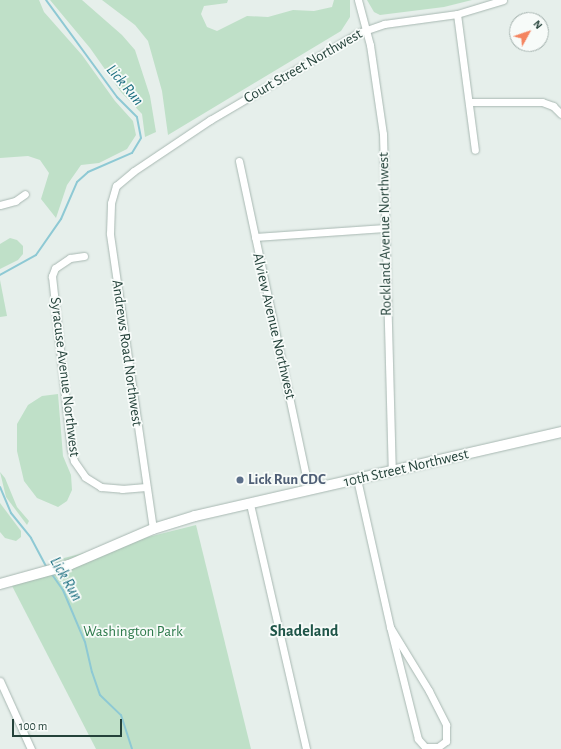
<!DOCTYPE html>
<style>
body{margin:0}
#map{position:relative;width:561px;height:749px;overflow:hidden;background:#e6efeb;font-family:"Alegreya Sans",sans-serif}
div>[style]{position:absolute}
.green>*{inset:0;background:#bfe0c8}
.stream>*{height:2px;margin:-1px;padding:0 1px;transform-origin:1px;border-radius:1px;background:#8ec9d4}
.roads{filter:drop-shadow(0 0 1px #a8b8b2) drop-shadow(0 0 1px #a8b8b2)}
.street>*{height:7px;margin:-3.5px;padding:0 3.5px;transform-origin:3.5px;border-radius:3.5px;background:#fff}
.secondary>*{height:10px;margin:-5px;padding:0 5px;transform-origin:5px;border-radius:5px;background:#fff}
.dots>*{width:11px;height:11px;translate:-50% -50%;box-sizing:border-box;border:2px solid #f7fbf9;border-radius:50%}
span{translate:-50% -50%;white-space:nowrap;text-align:center;line-height:1.15;-webkit-text-stroke:3.5px #f7fbf9;paint-order:stroke}
.street-label{font-size:15px;color:#24423a}
.service-label{font-size:15px;color:#4e5e75;font-weight:700}
.left{translate:0 -50%;text-align:left}
.park-label{font-size:15px;color:#2d7a4b}
.water-label{font-size:16px;color:#1c6f80;font-style:italic}
.neighbourhood-label{font-size:16px;color:#1f5548;font-weight:700}
.north{position:absolute;left:509px;top:12px;width:40px;height:40px;box-sizing:border-box;background:#f7fbf9;border:1px solid #a3b1ad;border-radius:50%;rotate:50deg;font-size:11px;font-weight:700;line-height:16px;text-align:center;color:#24423a}
.north::after{content:'';display:block;margin:auto;width:14px;height:18px;background:#f4845f;clip-path:polygon(50% 0,100% 100%,50% 72%,0 100%)}
.scale{position:absolute;left:12px;top:719px;width:110px;height:18px;box-sizing:border-box;border:2px solid #24423a;border-top:0;padding-left:5px;font-size:12px;line-height:14px;white-space:nowrap;color:#24423a;-webkit-text-stroke:3px #f7fbf9;paint-order:stroke}
</style>
<div id="map">
<div class="green">
<div style="clip-path:polygon(0 0,39px 0,44px 12px,82px 55px,115px 101px,133px 121px,136px 135px,127px 149px,99px 163px,81px 165px,67px 185px,56px 218px,41px 199px,49px 173px,40px 160px,28px 156px,0 158px)"></div>
<div style="clip-path:polygon(50px 0,82px 0,122px 35px,135px 50px,150px 96px,156px 132px,145px 137px,142px 114px,121px 92px,90px 48px)"></div>
<div style="clip-path:polygon(102px 0,228px 0,227px 3px,204px 6px,201px 14px,207px 27px,217px 31px,247px 16px,268px 17px,293px 10px,314px 11px,332px 7px,334px 0,350px 0,350px 17px,341px 31px,168px 135px,162px 91px,148px 41px,135px 25px)"></div>
<div style="clip-path:polygon(367px 0,472px 0,444px 7px,380px 15px,374px 12px)"></div>
<div style="clip-path:polygon(10px 238px,17px 240px,23px 246px,23px 254px,18px 260px,0 269px,0 244px)"></div>
<div style="clip-path:polygon(0 280px,7px 316px,0 317px)"></div>
<div style="clip-path:polygon(58px 394px,63px 456px,71px 475px,72px 490px,67px 501px,58px 507px,37px 498px,24px 481px,17px 451px,17px 424px,28px 405px,42px 396px)"></div>
<div style="clip-path:polygon(0 472px,5px 478px,17px 507px,29px 521px,27px 525px,6px 497px)"></div>
<div style="clip-path:polygon(0 503px,21px 531px,21px 537px,16px 541px,5px 538px,0 532px)"></div>
<div style="clip-path:polygon(196px 525px,251px 749px,96px 749px,10px 582px,64px 558px)"></div>
</div>
<div class="stream">
<div style="left:0;top:275px;width:41px;rotate:-29.1deg"></div>
<div style="left:36px;top:255px;width:44px;rotate:-55.2deg"></div>
<div style="left:61px;top:219px;width:40px;rotate:-66.6deg"></div>
<div style="left:77px;top:182px;width:15px;rotate:-42deg"></div>
<div style="left:88px;top:172px;width:48px;rotate:-23.4deg"></div>
<div style="left:132px;top:153px;width:17px;rotate:-59deg"></div>
<div style="left:141px;top:138px;width:21px;rotate:-101deg"></div>
<div style="left:137px;top:117px;width:28px;rotate:-135deg"></div>
<div style="left:117px;top:97px;width:120px;rotate:-126.2deg"></div>
<div style="left:0;top:487px;width:28px;rotate:67deg"></div>
<div style="left:11px;top:513px;width:32px;rotate:51deg"></div>
<div style="left:31px;top:538px;width:34px;rotate:62deg"></div>
<div style="left:51px;top:573px;width:21px;rotate:55deg"></div>
<div style="left:63px;top:590px;width:56px;rotate:67.1deg"></div>
<div style="left:85px;top:642px;width:31px;rotate:77deg"></div>
<div style="left:92px;top:672px;width:24px;rotate:71deg"></div>
<div style="left:100px;top:695px;width:29px;rotate:44deg"></div>
<div style="left:121px;top:715px;width:36px;rotate:72deg"></div>
</div>
<div class="roads">
<div class="street">
<div style="left:358px;top:0;width:47px;rotate:75.1deg"></div>
<div style="left:370px;top:45px;width:90px;rotate:81.7deg"></div>
<div style="left:383px;top:134px;width:337px;rotate:88.5deg"></div>
<div style="left:457px;top:14px;width:137px;rotate:82.5deg"></div>
<div style="left:469px;top:102px;width:73px"></div>
<div style="left:542px;top:102px;width:12px;rotate:20deg"></div>
<div style="left:553px;top:106px;width:11px;rotate:45deg"></div>
<div style="left:239px;top:161px;width:336px;rotate:78deg"></div>
<div style="left:0;top:205px;width:16px;rotate:-15deg"></div>
<div style="left:15px;top:201px;width:12px;rotate:-35deg"></div>
<div style="left:255px;top:237px;width:130px;rotate:-4deg"></div>
<div style="left:84px;top:256px;width:14px;rotate:172deg"></div>
<div style="left:70px;top:258px;width:18px;rotate:146deg"></div>
<div style="left:55px;top:268px;width:9px;rotate:111deg"></div>
<div style="left:52px;top:276px;width:175px;rotate:83.8deg"></div>
<div style="left:71px;top:450px;width:11px;rotate:75deg"></div>
<div style="left:74px;top:461px;width:19px;rotate:55deg"></div>
<div style="left:85px;top:477px;width:19px;rotate:32deg"></div>
<div style="left:101px;top:487px;width:21px;rotate:5deg"></div>
<div style="left:122px;top:489px;width:24px;rotate:-5deg"></div>
<div style="left:357px;top:479px;width:152px;rotate:77.4deg"></div>
<div style="left:250px;top:504px;width:251px;rotate:77.1deg"></div>
<div style="left:153px;top:529px;width:299px;rotate:-98.3deg"></div>
<div style="left:110px;top:233px;width:30px;rotate:-88deg"></div>
<div style="left:111px;top:203px;width:18px;rotate:-74deg"></div>
<div style="left:116px;top:186px;width:23px;rotate:-40deg"></div>
<div style="left:134px;top:171px;width:92px;rotate:-33.9deg"></div>
<div style="left:210px;top:120px;width:172px;rotate:-30.4deg"></div>
<div style="left:358px;top:33px;width:28px;rotate:-19deg"></div>
<div style="left:384px;top:24px;width:74px;rotate:-7.8deg"></div>
<div style="left:457px;top:14px;width:48px;rotate:-16.9deg"></div>
<div style="left:390px;top:627px;width:75px;rotate:58.6deg"></div>
<div style="left:429px;top:691px;width:38px;rotate:63deg"></div>
<div style="left:446px;top:725px;width:16px;rotate:90deg"></div>
<div style="left:446px;top:741px;width:10px;rotate:143deg"></div>
<div style="left:438px;top:747px;width:13px;rotate:180deg"></div>
<div style="left:425px;top:747px;width:11px;rotate:-131deg"></div>
<div style="left:418px;top:739px;width:115px;rotate:-104deg"></div>
<div style="left:0;top:681px;width:75px;rotate:65.5deg"></div>
</div>
<div class="secondary">
<div style="left:0;top:584px;width:72px;rotate:-15.4deg"></div>
<div style="left:69px;top:565px;width:91px;rotate:-23.2deg"></div>
<div style="left:153px;top:529px;width:44px;rotate:-17.2deg"></div>
<div style="left:195px;top:516px;width:376px;rotate:-12.9deg"></div>
</div>
</div>
<div class="dots">
<div style="left:240px;top:480px;background:#5c6f8a"></div>
</div>
<div class="street-label">
<span style="left:303px;top:66px;rotate:-30deg">Court Street Northwest</span>
<span style="left:385px;top:234px;rotate:-91deg">Rockland Avenue Northwest</span>
<span style="left:274px;top:326px;rotate:77deg">Alview Avenue Northwest</span>
<span style="left:127px;top:353px;rotate:82deg">Andrews Road Northwest</span>
<span style="left:65px;top:377px;rotate:83deg">Syracuse Avenue Northwest</span>
<span style="left:406px;top:468px;rotate:-13deg">10th Street Northwest</span>
</div>
<div class="service-label">
<span class="left" style="left:248px;top:480px">Lick Run CDC</span>
</div>
<div class="park-label">
<span style="left:133px;top:632px">Washington Park</span>
</div>
<div class="water-label">
<span style="left:125px;top:85px;rotate:50deg">Lick Run</span>
<span style="left:66px;top:579px;rotate:60deg">Lick Run</span>
</div>
<div class="neighbourhood-label">
<span style="left:304px;top:631px">Shadeland</span>
</div>
<div class="north">N</div>
<div class="scale">100 m</div>
</div>
